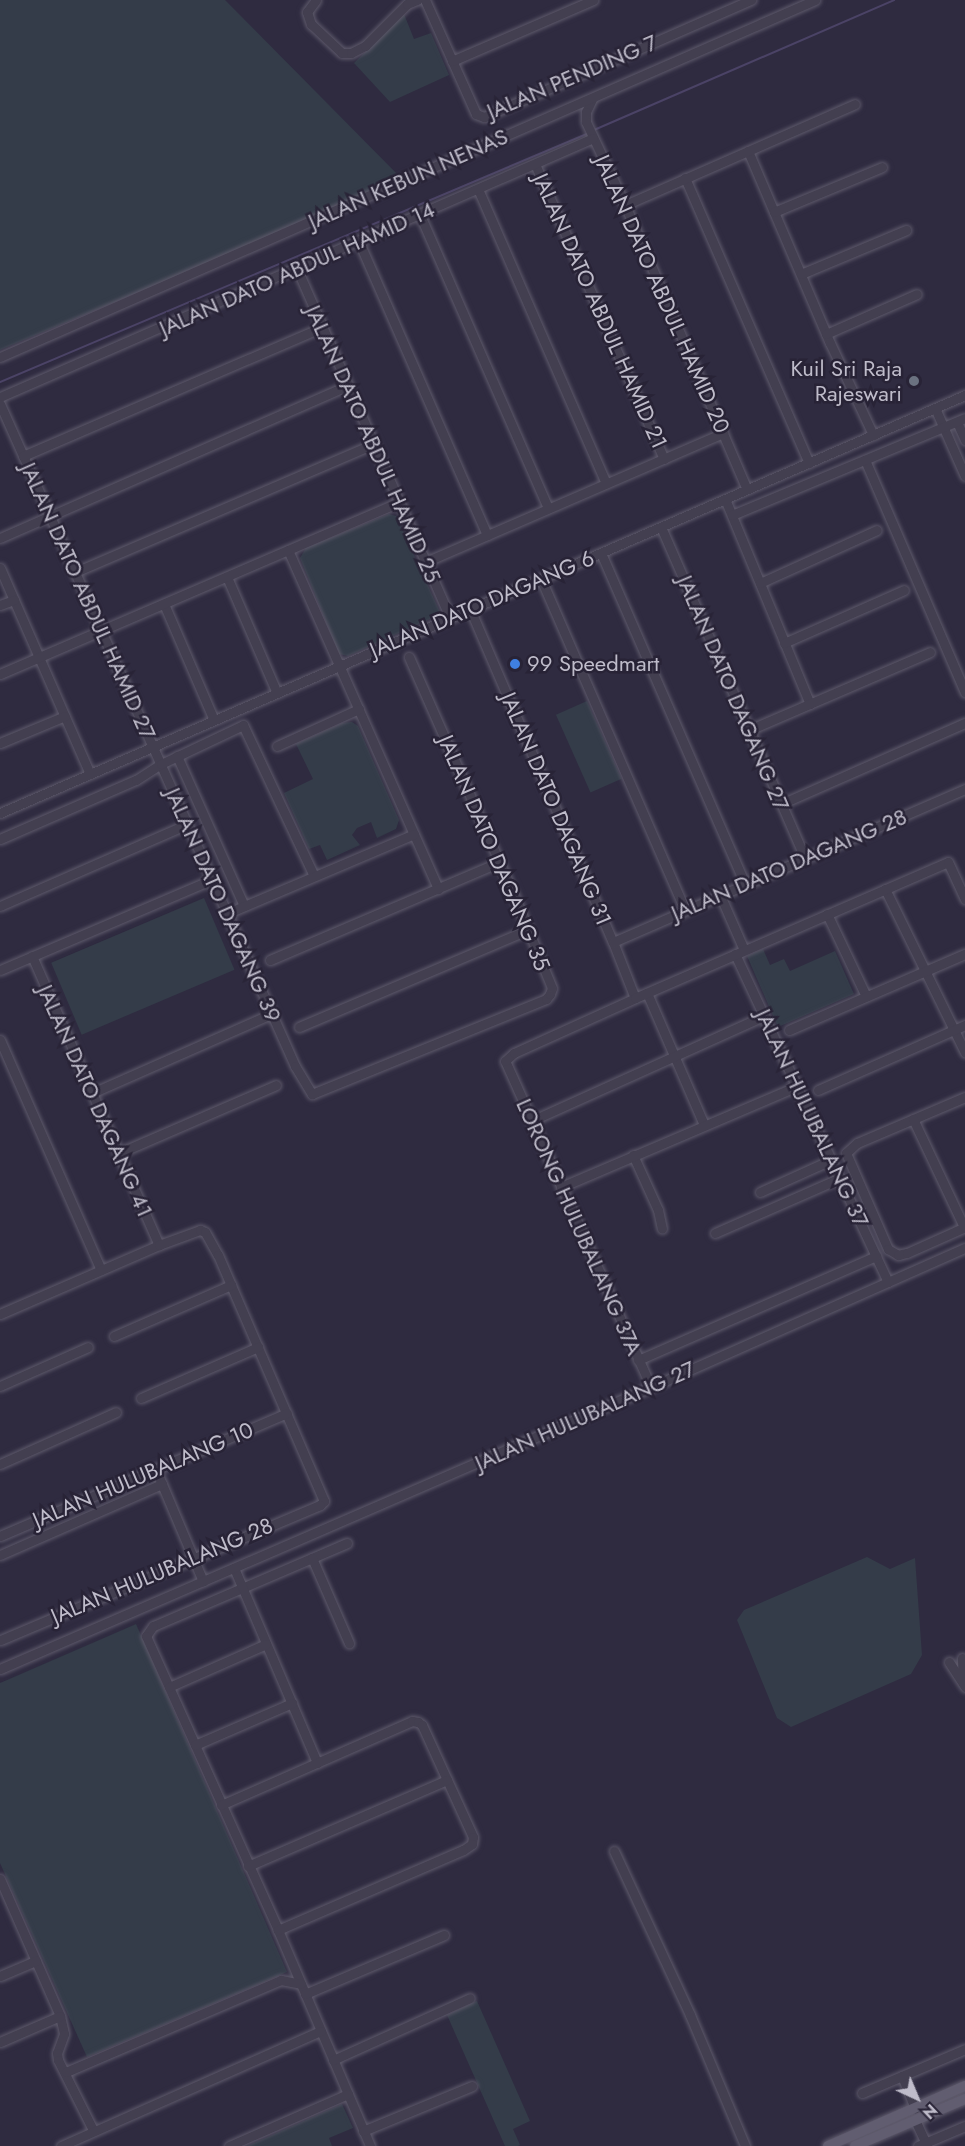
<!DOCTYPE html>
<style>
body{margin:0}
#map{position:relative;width:965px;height:2146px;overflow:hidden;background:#2f2b40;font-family:Jost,sans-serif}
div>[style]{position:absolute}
.green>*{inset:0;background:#343c49;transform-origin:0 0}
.stream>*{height:2px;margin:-1px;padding:0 1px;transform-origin:1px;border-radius:1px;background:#4b4366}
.roads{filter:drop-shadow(0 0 2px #5e5a6b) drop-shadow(0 0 2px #5e5a6b)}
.minor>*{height:9px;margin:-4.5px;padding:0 4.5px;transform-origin:4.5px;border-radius:4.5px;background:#433f50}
.major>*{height:10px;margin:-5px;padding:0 5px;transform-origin:5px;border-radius:5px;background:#615d70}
.dots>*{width:16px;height:16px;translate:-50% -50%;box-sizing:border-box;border:3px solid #282336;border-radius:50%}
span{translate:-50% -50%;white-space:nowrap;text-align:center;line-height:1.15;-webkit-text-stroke:5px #282336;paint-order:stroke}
.street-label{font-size:22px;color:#bfbcca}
.poi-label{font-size:22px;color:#bfbcca}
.right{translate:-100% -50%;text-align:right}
.left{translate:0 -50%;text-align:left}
.north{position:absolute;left:887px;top:2068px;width:60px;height:60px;-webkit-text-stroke:4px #282336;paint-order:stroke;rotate:136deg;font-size:16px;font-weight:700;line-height:24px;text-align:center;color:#bfbcca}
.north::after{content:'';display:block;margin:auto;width:21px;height:27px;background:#bfbcca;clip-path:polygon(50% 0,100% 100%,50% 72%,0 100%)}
</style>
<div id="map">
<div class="green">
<div style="clip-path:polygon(0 0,225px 0,404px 181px,0 350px)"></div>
<div style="clip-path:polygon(404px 14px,414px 39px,431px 33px,449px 75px,390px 102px,354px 63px)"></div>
<div style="clip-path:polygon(389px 514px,396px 516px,441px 614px,348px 656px,339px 654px,300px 558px,306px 548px)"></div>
<div style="left:587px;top:701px;width:85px;height:34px;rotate:66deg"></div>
<div style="clip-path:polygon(352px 722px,358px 726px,399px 820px,396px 829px,377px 838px,371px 822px,357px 828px,352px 835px,360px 845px,327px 860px,320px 845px,309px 849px,284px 793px,313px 779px,296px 744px,342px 723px)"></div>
<div style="left:204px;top:898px;width:78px;height:166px;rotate:67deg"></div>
<div style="clip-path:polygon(763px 949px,770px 965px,784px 959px,790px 971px,835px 951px,854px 994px,778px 1027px,747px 956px)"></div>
<div style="clip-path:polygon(867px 1557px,890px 1569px,915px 1558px,922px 1655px,911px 1674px,791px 1727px,777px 1718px,737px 1620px,744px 1610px)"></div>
<div style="clip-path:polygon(136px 1624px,287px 1972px,87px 2057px,0 1863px,0 1683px)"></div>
<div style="clip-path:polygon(477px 2001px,530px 2121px,513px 2129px,520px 2145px,518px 2146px,505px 2146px,447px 2015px)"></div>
<div style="clip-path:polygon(342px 2104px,353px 2128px,329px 2138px,332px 2146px,247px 2146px)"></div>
</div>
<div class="stream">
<div style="left:594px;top:130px;width:327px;rotate:-23.4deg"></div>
<div style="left:0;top:382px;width:639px;rotate:-22.92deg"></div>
</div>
<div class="roads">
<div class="minor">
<div style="left:316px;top:0;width:15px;rotate:127deg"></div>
<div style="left:307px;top:12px;width:13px;rotate:72deg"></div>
<div style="left:311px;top:24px;width:42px;rotate:43.1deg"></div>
<div style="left:342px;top:53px;width:9px"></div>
<div style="left:351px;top:53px;width:16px;rotate:-27deg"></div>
<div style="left:365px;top:46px;width:59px;rotate:-45deg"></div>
<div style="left:407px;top:4px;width:11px;rotate:-22deg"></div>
<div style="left:425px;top:0;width:125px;rotate:65.9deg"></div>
<div style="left:476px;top:114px;width:9px;rotate:21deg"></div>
<div style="left:484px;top:117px;width:292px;rotate:-23.7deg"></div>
<div style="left:452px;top:61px;width:154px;rotate:-23.4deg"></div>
<div style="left:592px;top:99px;width:14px;rotate:115deg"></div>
<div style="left:586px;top:112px;width:10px;rotate:90deg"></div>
<div style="left:586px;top:122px;width:92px;rotate:64.8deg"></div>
<div style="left:625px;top:205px;width:309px;rotate:66.8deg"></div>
<div style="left:748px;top:151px;width:209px;rotate:66.9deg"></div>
<div style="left:830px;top:343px;width:102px;rotate:64.9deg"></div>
<div style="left:535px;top:164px;width:322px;rotate:66.4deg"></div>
<div style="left:685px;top:178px;width:311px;rotate:66.5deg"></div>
<div style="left:478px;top:189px;width:321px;rotate:66.5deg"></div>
<div style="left:625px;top:205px;width:251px;rotate:-23.7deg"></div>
<div style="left:774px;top:212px;width:117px;rotate:-22.6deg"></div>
<div style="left:420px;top:215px;width:320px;rotate:66.4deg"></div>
<div style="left:359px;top:242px;width:320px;rotate:66.4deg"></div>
<div style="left:297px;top:269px;width:381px;rotate:66.3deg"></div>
<div style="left:801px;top:274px;width:114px;rotate:-22.7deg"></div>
<div style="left:826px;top:334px;width:99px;rotate:-23.7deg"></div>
<div style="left:0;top:357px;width:890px;rotate:-23.66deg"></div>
<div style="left:0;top:397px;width:647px;rotate:-23.59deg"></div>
<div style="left:0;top:404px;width:725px;rotate:65.98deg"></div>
<div style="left:295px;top:1066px;width:33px;rotate:59deg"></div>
<div style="left:312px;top:1094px;width:253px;rotate:-22.1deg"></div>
<div style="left:546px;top:999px;width:6px;rotate:-51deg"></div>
<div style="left:550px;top:994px;width:6px;rotate:-72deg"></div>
<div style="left:552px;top:988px;width:103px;rotate:-112.3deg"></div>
<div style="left:513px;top:893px;width:258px;rotate:-113.8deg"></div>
<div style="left:935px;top:408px;width:74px;rotate:66.2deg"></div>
<div style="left:957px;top:422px;width:20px;rotate:66deg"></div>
<div style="left:23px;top:456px;width:326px;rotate:-23.3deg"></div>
<div style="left:865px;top:460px;width:253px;rotate:66.7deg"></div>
<div style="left:725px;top:499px;width:222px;rotate:67.5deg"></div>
<div style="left:732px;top:515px;width:252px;rotate:-22.6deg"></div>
<div style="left:661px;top:527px;width:361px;rotate:66.5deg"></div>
<div style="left:0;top:538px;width:380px;rotate:-23.7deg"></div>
<div style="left:288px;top:550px;width:371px;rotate:66.1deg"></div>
<div style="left:601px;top:553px;width:361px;rotate:66.5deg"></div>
<div style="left:425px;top:562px;width:325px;rotate:-23.4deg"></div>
<div style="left:0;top:568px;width:225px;rotate:66.4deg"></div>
<div style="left:75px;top:572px;width:325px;rotate:-23.2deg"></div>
<div style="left:227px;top:577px;width:126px;rotate:66.7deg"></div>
<div style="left:541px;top:579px;width:361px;rotate:66.5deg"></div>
<div style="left:760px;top:583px;width:128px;rotate:-24.4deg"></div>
<div style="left:164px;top:604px;width:126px;rotate:66.7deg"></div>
<div style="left:0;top:605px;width:15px;rotate:-20deg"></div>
<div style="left:470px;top:609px;width:362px;rotate:66.8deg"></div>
<div style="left:613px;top:942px;width:60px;rotate:68.6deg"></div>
<div style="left:784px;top:643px;width:131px;rotate:-23.8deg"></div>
<div style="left:0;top:674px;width:434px;rotate:-23.3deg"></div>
<div style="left:749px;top:730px;width:197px;rotate:-23.3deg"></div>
<div style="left:0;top:743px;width:70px;rotate:-22.6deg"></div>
<div style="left:277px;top:746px;width:90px;rotate:-24.3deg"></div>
<div style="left:177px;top:756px;width:164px;rotate:65.9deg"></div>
<div style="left:781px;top:804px;width:201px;rotate:-23.8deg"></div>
<div style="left:0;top:813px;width:1052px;rotate:-23.42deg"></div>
<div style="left:0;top:839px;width:148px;rotate:-23.5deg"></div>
<div style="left:136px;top:780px;width:30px;rotate:-33deg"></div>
<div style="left:161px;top:764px;width:91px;rotate:-25.4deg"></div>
<div style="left:243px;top:725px;width:167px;rotate:64.8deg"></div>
<div style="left:885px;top:889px;width:182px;rotate:63.9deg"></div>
<div style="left:720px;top:895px;width:60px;rotate:66.4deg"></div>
<div style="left:0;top:906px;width:205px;rotate:-23.6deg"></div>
<div style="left:228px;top:913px;width:202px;rotate:-23deg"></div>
<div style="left:827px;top:914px;width:91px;rotate:64.6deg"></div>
<div style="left:613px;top:942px;width:384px;rotate:-23.5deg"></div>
<div style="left:735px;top:954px;width:362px;rotate:65deg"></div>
<div style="left:32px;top:956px;width:316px;rotate:66.3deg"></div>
<div style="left:270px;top:960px;width:250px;rotate:-23.1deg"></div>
<div style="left:0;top:970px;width:232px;rotate:-23.1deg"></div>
<div style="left:647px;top:993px;width:144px;rotate:66.6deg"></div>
<div style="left:299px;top:1027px;width:249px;rotate:-23deg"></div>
<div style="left:789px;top:1030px;width:192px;rotate:-23.4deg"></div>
<div style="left:0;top:1040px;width:251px;rotate:66.3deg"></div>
<div style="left:818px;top:1090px;width:161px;rotate:-23.9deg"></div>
<div style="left:92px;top:1093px;width:196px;rotate:-23.8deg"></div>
<div style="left:965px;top:1097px;width:117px;rotate:156.9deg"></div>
<div style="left:857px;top:1143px;width:15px;rotate:138deg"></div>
<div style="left:846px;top:1153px;width:105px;rotate:66.4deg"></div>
<div style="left:888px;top:1249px;width:12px;rotate:31deg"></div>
<div style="left:898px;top:1255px;width:9px;rotate:-13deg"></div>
<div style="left:907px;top:1253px;width:64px;rotate:-24.1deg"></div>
<div style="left:913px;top:1119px;width:119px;rotate:64.7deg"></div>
<div style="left:531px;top:1121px;width:256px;rotate:-24.3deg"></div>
<div style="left:119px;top:1153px;width:171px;rotate:-23.4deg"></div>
<div style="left:633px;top:1155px;width:60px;rotate:65.6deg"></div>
<div style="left:658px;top:1210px;width:19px;rotate:78deg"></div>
<div style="left:561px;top:1187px;width:255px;rotate:-23.1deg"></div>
<div style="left:760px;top:1192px;width:78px;rotate:-24.3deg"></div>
<div style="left:715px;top:1233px;width:137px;rotate:-23.7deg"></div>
<div style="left:0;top:1314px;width:173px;rotate:-23.5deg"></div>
<div style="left:159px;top:1245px;width:44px;rotate:-20.1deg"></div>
<div style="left:200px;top:1230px;width:5px;rotate:22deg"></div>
<div style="left:205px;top:1232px;width:26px;rotate:61deg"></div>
<div style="left:218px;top:1255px;width:268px;rotate:66.7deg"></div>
<div style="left:324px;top:1501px;width:6px;rotate:135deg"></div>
<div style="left:320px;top:1505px;width:347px;rotate:157.1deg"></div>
<div style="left:114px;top:1336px;width:128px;rotate:-23.6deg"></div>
<div style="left:638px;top:1360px;width:260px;rotate:-23.6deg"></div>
<div style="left:0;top:1386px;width:96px;rotate:-23.9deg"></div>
<div style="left:651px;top:1387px;width:357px;rotate:-114.1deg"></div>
<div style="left:505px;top:1061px;width:12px;rotate:-42deg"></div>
<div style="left:514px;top:1053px;width:133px;rotate:-24.4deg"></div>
<div style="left:635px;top:998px;width:341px;rotate:-23.5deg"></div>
<div style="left:948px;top:862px;width:41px;rotate:65.3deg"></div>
<div style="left:141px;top:1398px;width:128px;rotate:-23.6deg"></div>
<div style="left:0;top:1464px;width:127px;rotate:-24.1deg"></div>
<div style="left:156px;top:1470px;width:121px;rotate:67.1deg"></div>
<div style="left:0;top:1536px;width:312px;rotate:-23.2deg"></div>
<div style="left:347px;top:1543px;width:211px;rotate:156.8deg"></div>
<div style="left:153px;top:1626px;width:12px;rotate:125deg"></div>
<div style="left:146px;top:1636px;width:322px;rotate:65.8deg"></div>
<div style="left:278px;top:1930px;width:235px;rotate:66.9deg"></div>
<div style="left:0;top:1555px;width:177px;rotate:-23.7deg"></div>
<div style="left:312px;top:1558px;width:93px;rotate:66.5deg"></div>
<div style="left:234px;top:1568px;width:212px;rotate:66.9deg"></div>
<div style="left:962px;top:1658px;width:25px;rotate:88deg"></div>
<div style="left:949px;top:1662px;width:30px;rotate:57deg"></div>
<div style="left:0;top:1669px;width:709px;rotate:-23.42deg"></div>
<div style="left:651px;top:1387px;width:343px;rotate:-23.9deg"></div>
<div style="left:169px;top:1687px;width:106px;rotate:-23.9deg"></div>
<div style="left:195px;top:1745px;width:106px;rotate:-23.4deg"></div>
<div style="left:221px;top:1805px;width:209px;rotate:-23.7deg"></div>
<div style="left:412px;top:1721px;width:6px;rotate:9deg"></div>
<div style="left:418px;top:1722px;width:5px;rotate:37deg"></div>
<div style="left:422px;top:1725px;width:123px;rotate:65.5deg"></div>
<div style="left:473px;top:1837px;width:7px;rotate:98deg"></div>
<div style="left:472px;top:1844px;width:11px;rotate:146deg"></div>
<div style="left:463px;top:1850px;width:202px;rotate:156.6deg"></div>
<div style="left:614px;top:1851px;width:181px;rotate:65.1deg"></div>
<div style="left:690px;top:2015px;width:142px;rotate:67.2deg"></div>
<div style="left:248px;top:1866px;width:217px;rotate:-23.4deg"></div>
<div style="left:0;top:1879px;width:150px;rotate:66.3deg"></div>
<div style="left:60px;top:2016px;width:18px;rotate:77deg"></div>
<div style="left:64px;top:2034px;width:20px;rotate:110deg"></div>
<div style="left:57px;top:2053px;width:7px;rotate:82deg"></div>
<div style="left:58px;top:2060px;width:78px;rotate:63.4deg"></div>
<div style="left:0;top:1976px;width:39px;rotate:-23deg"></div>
<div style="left:305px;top:1994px;width:151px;rotate:-23deg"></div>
<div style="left:0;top:2042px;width:65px;rotate:-23.4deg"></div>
<div style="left:333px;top:2060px;width:150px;rotate:-24.3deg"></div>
<div style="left:66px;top:2072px;width:234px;rotate:-23.2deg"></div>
<div style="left:281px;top:1980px;width:20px;rotate:11deg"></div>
<div style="left:902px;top:2076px;width:35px;rotate:68deg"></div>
<div style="left:862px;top:2093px;width:112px;rotate:-23.1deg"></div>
<div style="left:915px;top:2120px;width:29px;rotate:65deg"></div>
<div style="left:363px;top:2131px;width:118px;rotate:-22.4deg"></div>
<div style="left:61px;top:2146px;width:284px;rotate:-23.9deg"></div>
<div style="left:229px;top:2146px;width:130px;rotate:-23.6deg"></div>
<div style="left:918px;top:2146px;width:51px;rotate:-23.1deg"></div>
</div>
<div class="major">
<div style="left:828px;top:2146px;width:150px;rotate:-23.7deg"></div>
<div style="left:855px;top:2146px;width:120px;rotate:-23.1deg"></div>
</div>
</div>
<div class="dots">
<div style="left:914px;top:381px;background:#6b7280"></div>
<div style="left:515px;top:664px;background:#3f7fe0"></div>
</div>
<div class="street-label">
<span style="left:572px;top:77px;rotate:-23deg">JALAN PENDING 7</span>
<span style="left:408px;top:179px;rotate:-24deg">JALAN KEBUN NENAS</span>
<span style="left:297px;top:269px;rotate:-24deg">JALAN DATO ABDUL HAMID 14</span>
<span style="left:662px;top:294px;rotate:66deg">JALAN DATO ABDUL HAMID 20</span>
<span style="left:600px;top:311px;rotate:66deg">JALAN DATO ABDUL HAMID 21</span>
<span style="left:373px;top:444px;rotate:66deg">JALAN DATO ABDUL HAMID 25</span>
<span style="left:88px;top:601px;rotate:66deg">JALAN DATO ABDUL HAMID 27</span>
<span style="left:482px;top:604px;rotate:-23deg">JALAN DATO DAGANG 6</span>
<span style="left:733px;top:693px;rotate:67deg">JALAN DATO DAGANG 27</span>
<span style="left:556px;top:809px;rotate:67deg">JALAN DATO DAGANG 31</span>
<span style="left:494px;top:853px;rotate:67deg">JALAN DATO DAGANG 35</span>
<span style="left:789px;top:865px;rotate:-23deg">JALAN DATO DAGANG 28</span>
<span style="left:223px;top:905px;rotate:66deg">JALAN DATO DAGANG 39</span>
<span style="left:95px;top:1101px;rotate:66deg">JALAN DATO DAGANG 41</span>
<span style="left:812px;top:1118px;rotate:65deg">JALAN HULUBALANG 37</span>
<span style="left:579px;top:1227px;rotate:66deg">LORONG HULUBALANG 37A</span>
<span style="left:585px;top:1416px;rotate:-24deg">JALAN HULUBALANG 27</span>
<span style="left:143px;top:1475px;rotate:-23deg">JALAN HULUBALANG 10</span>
<span style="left:162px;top:1571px;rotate:-23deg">JALAN HULUBALANG 28</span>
</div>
<div class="poi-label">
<span class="right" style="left:902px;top:381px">Kuil Sri Raja<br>Rajeswari</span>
<span class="left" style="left:527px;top:664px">99 Speedmart</span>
</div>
<div class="north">N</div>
</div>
